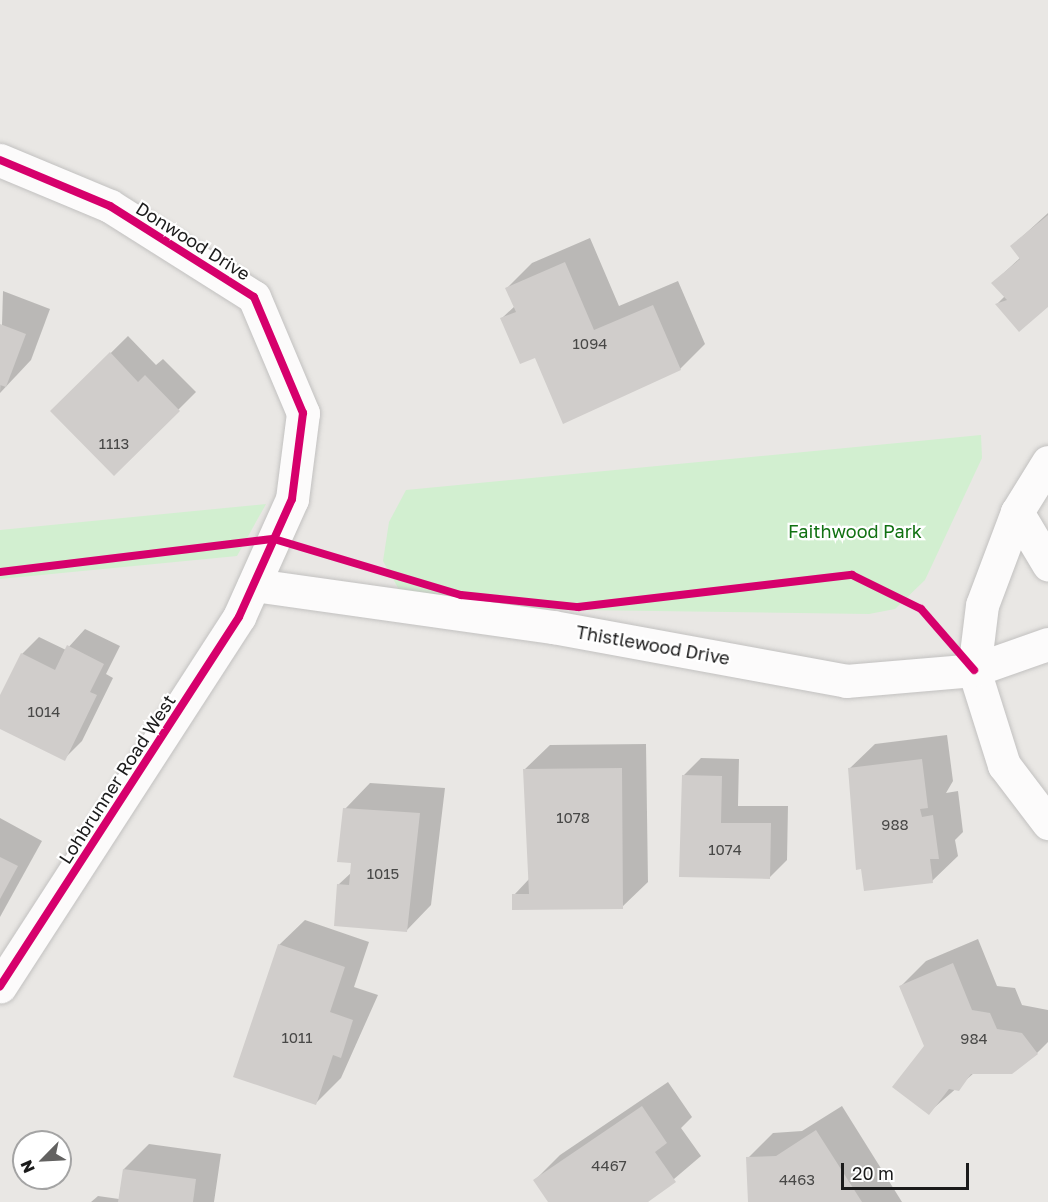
<!DOCTYPE html>
<style>
body{margin:0}
#map{position:relative;width:1048px;height:1202px;overflow:hidden;background:#e9e7e4;font-family:"Golos Text",sans-serif}
div>[style]{position:absolute}
.park>*{inset:0;background:#d2efd0}
.shadow>*{inset:0;background:#0003}
.building>*{inset:0;background:#d0cdcb}
.roads{filter:drop-shadow(0 0 2px #c2c1c0) drop-shadow(0 0 2px #c2c1c0)}
.street>*{height:33px;margin:-16.5px;padding:0 16.5px;transform-origin:16.5px;border-radius:16.5px;background:#fcfbfb}
.cycleway>*{height:8px;margin:-4px;padding:0 4px;transform-origin:4px;border-radius:4px;background:#d6006c}
span{translate:-50% -50%;white-space:nowrap;text-align:center;line-height:1.15;-webkit-text-stroke:4.5px #fff;paint-order:stroke}
.number-label{font-size:15px;color:#484847}
.number-label span{-webkit-text-stroke-width:0}
.street-label{font-size:18px;color:#1b1b1b}
.park-label{font-size:18px;color:#117112}
.north{position:absolute;left:12px;top:1130px;width:60px;height:60px;box-sizing:border-box;background:#fff;border:2px solid #a4a4a4;border-radius:50%;rotate:246deg;font-size:16px;font-weight:700;line-height:24px;text-align:center;color:#1b1b1b}
.north::after{content:'';display:block;margin:auto;width:21px;height:27px;background:#636261;clip-path:polygon(50% 0,100% 100%,50% 72%,0 100%)}
.scale{position:absolute;left:841px;top:1163px;width:128px;height:27px;box-sizing:border-box;border:3px solid #1b1b1b;border-top:0;padding-left:8px;font-size:18px;line-height:21px;white-space:nowrap;color:#1b1b1b;-webkit-text-stroke:4px #fff;paint-order:stroke}
</style>
<div id="map">
<div class="park">
<div style="clip-path:polygon(981px 435px,982px 458px,925px 580px,895px 609px,869px 614px,429px 608px,402px 595px,383px 561px,389px 522px,406px 490px)"></div>
<div style="clip-path:polygon(266px 504px,237px 556px,0 579px,0 530px)"></div>
</div>
<div class="shadow">
<div style="clip-path:polygon(1048px 213px,1048px 305px,997px 304px,1005px 296px,993px 283px,1021px 257px,1012px 246px)"></div>
<div style="clip-path:polygon(590px 238px,619px 306px,678px 281px,705px 344px,680px 369px,536px 356px,502px 318px,515px 306px,507px 288px,532px 263px)"></div>
<div style="clip-path:polygon(3px 291px,50px 309px,31px 360px,0 393px)"></div>
<div style="clip-path:polygon(128px 336px,156px 365px,163px 359px,196px 392px,114px 474px,52px 411px)"></div>
<div style="clip-path:polygon(85px 629px,120px 646px,106px 674px,113px 678px,82px 741px,64px 759px,0 727px,0 699px,22px 654px,39px 637px,66px 650px)"></div>
<div style="clip-path:polygon(947px 735px,953px 781px,946px 793px,958px 791px,963px 832px,955px 840px,958px 856px,932px 881px,849px 769px,875px 744px)"></div>
<div style="clip-path:polygon(646px 744px,648px 882px,622px 907px,514px 895px,530px 878px,524px 770px,550px 745px)"></div>
<div style="clip-path:polygon(701px 758px,739px 759px,738px 806px,788px 806px,787px 860px,770px 877px,681px 875px,683px 776px)"></div>
<div style="clip-path:polygon(370px 783px,445px 788px,431px 905px,406px 931px,338px 885px,352px 872px,345px 809px)"></div>
<div style="clip-path:polygon(0 818px,42px 841px,0 917px)"></div>
<div style="clip-path:polygon(305px 920px,369px 942px,354px 987px,378px 995px,341px 1078px,315px 1104px,279px 945px)"></div>
<div style="clip-path:polygon(978px 939px,997px 986px,1015px 988px,1022px 1005px,1048px 1010px,1048px 1042px,1037px 1053px,974px 1073px,928px 1113px,926px 1046px,901px 986px,926px 961px)"></div>
<div style="clip-path:polygon(668px 1082px,692px 1117px,681px 1128px,701px 1156px,647px 1202px,550px 1202px,535px 1180px,560px 1155px)"></div>
<div style="clip-path:polygon(842px 1106px,902px 1202px,750px 1202px,748px 1158px,773px 1133px,802px 1131px)"></div>
<div style="clip-path:polygon(149px 1144px,221px 1154px,214px 1202px,91px 1202px,98px 1196px,119px 1199px,124px 1169px)"></div>
</div>
<div class="building">
<div style="clip-path:polygon(1048px 215px,1048px 307px,1019px 332px,995px 304px,1007px 300px,991px 283px,1020px 259px,1010px 246px)"></div>
<div style="clip-path:polygon(565px 262px,594px 330px,653px 305px,681px 370px,563px 424px,535px 358px,520px 364px,500px 318px,516px 312px,505px 288px)"></div>
<div style="clip-path:polygon(0 324px,26px 334px,6px 387px,0 385px)"></div>
<div style="clip-path:polygon(110px 352px,138px 382px,145px 375px,180px 411px,114px 476px,50px 411px)"></div>
<div style="clip-path:polygon(67px 645px,104px 664px,90px 692px,97px 695px,65px 761px,0 729px,0 695px,21px 653px,55px 670px)"></div>
<div style="clip-path:polygon(922px 759px,928px 808px,920px 809px,922px 817px,933px 815px,939px 859px,930px 859px,933px 883px,864px 891px,861px 869px,856px 870px,848px 768px)"></div>
<div style="clip-path:polygon(622px 768px,623px 909px,512px 910px,512px 894px,529px 894px,523px 769px)"></div>
<div style="clip-path:polygon(682px 775px,722px 776px,721px 823px,771px 823px,770px 879px,679px 877px)"></div>
<div style="clip-path:polygon(343px 808px,420px 813px,407px 932px,334px 926px,337px 884px,349px 885px,351px 863px,337px 862px)"></div>
<div style="clip-path:polygon(0 857px,18px 866px,0 899px)"></div>
<div style="clip-path:polygon(278px 944px,345px 967px,330px 1012px,353px 1020px,341px 1058px,333px 1055px,316px 1105px,233px 1077px)"></div>
<div style="clip-path:polygon(953px 963px,972px 1010px,990px 1013px,997px 1029px,1022px 1033px,1038px 1054px,1012px 1074px,971px 1074px,959px 1091px,949px 1089px,929px 1115px,892px 1087px,924px 1046px,899px 986px)"></div>
<div style="clip-path:polygon(642px 1106px,667px 1143px,655px 1152px,676px 1182px,648px 1202px,548px 1202px,533px 1180px)"></div>
<div style="clip-path:polygon(816px 1130px,862px 1202px,748px 1202px,746px 1157px,776px 1156px)"></div>
<div style="clip-path:polygon(123px 1169px,196px 1179px,193px 1202px,118px 1202px)"></div>
</div>
<div class="roads">
<div class="street">
<div style="left:0;top:160px;width:119px;rotate:22.7deg"></div>
<div style="left:110px;top:206px;width:170px;rotate:32.3deg"></div>
<div style="left:254px;top:297px;width:126px;rotate:67.1deg"></div>
<div style="left:303px;top:413px;width:87px;rotate:97.3deg"></div>
<div style="left:292px;top:499px;width:129px;rotate:114.2deg"></div>
<div style="left:239px;top:617px;width:440px;rotate:122.9deg"></div>
<div style="left:1048px;top:462px;width:59px;rotate:121.8deg"></div>
<div style="left:1017px;top:512px;width:99px;rotate:110.6deg"></div>
<div style="left:982px;top:605px;width:65px;rotate:97deg"></div>
<div style="left:974px;top:670px;width:100px;rotate:72.5deg"></div>
<div style="left:1004px;top:765px;width:73px;rotate:52.8deg"></div>
<div style="left:1017px;top:512px;width:61px;rotate:59.2deg"></div>
<div style="left:254px;top:585px;width:302px;rotate:8deg"></div>
<div style="left:553px;top:627px;width:298px;rotate:10.4deg"></div>
<div style="left:846px;top:681px;width:128px;rotate:-4.9deg"></div>
<div style="left:974px;top:670px;width:78px;rotate:-19.4deg"></div>
</div>
</div>
<div class="cycleway">
<div style="left:0;top:160px;width:119px;rotate:22.7deg"></div>
<div style="left:110px;top:206px;width:170px;rotate:32.3deg"></div>
<div style="left:254px;top:297px;width:126px;rotate:67.1deg"></div>
<div style="left:303px;top:413px;width:87px;rotate:97.3deg"></div>
<div style="left:292px;top:499px;width:129px;rotate:114.2deg"></div>
<div style="left:239px;top:617px;width:440px;rotate:122.9deg"></div>
<div style="left:0;top:572px;width:276px;rotate:-6.9deg"></div>
<div style="left:274px;top:539px;width:195px;rotate:16.7deg"></div>
<div style="left:461px;top:595px;width:118px;rotate:5.9deg"></div>
<div style="left:578px;top:607px;width:276px;rotate:-6.7deg"></div>
<div style="left:852px;top:575px;width:77px;rotate:26.2deg"></div>
<div style="left:921px;top:609px;width:81px;rotate:49deg"></div>
</div>
<div class="number-label">
<span style="left:590px;top:344px">1094</span>
<span style="left:114px;top:444px">1113</span>
<span style="left:44px;top:712px">1014</span>
<span style="left:573px;top:818px">1078</span>
<span style="left:895px;top:825px">988</span>
<span style="left:725px;top:850px">1074</span>
<span style="left:383px;top:874px">1015</span>
<span style="left:297px;top:1038px">1011</span>
<span style="left:974px;top:1039px">984</span>
<span style="left:609px;top:1166px">4467</span>
<span style="left:797px;top:1180px">4463</span>
</div>
<div class="street-label">
<span style="left:193px;top:241px;rotate:32deg">Donwood Drive</span>
<span style="left:653px;top:645px;rotate:10deg">Thistlewood Drive</span>
<span style="left:117px;top:779px;rotate:-57deg">Lohbrunner Road West</span>
</div>
<div class="park-label">
<span style="left:855px;top:531px">Faithwood Park</span>
</div>
<div class="north">N</div>
<div class="scale">20 m</div>
</div>
